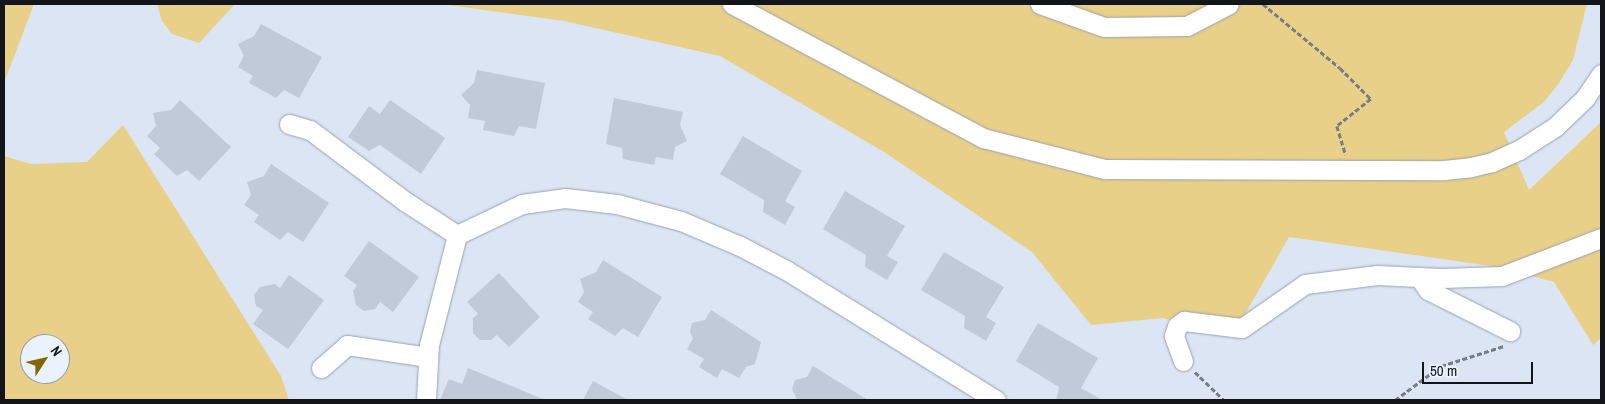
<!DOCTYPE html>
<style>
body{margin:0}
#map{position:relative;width:1605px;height:404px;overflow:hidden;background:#dbe5f4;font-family:"Archivo Narrow",sans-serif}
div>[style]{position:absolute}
.green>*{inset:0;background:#e8d089}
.building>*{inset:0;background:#c0cad8}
.path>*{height:2.5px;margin-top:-1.25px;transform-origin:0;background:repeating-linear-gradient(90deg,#767d87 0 5px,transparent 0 7.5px)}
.roads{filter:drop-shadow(0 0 1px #98a2b0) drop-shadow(0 0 1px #98a2b0)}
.minor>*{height:19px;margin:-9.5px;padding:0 9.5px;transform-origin:9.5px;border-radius:9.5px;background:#fff}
span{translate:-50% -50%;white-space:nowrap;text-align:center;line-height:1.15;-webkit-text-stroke:4px #eaf2fe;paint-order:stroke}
.frame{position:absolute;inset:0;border:5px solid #12161b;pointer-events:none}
.north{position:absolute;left:20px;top:334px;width:50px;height:50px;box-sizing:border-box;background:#eaf2fe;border:1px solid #949aa3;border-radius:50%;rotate:55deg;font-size:14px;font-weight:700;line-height:20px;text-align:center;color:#12161b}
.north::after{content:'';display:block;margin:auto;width:18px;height:22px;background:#826800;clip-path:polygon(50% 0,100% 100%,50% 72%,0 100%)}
.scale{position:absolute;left:1422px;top:362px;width:111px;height:22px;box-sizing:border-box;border:2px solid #12161b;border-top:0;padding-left:6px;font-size:15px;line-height:18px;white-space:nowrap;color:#12161b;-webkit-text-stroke:4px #eaf2fe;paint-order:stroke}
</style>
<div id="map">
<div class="green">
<div style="clip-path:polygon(4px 4px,34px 4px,4px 83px)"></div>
<div style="clip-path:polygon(157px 4px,235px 4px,199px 43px,172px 34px,162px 21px)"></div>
<div style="clip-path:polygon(441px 4px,1587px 4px,1573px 60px,1559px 83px,1544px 102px,1504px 132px,1529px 190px,1601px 122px,1601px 338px,1593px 345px,1554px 282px,1498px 267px,1289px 237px,1235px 332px,1214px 332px,1163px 318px,1091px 325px,1032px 252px,884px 152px,720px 56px,564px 21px)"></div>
<div style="clip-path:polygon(evenodd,123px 125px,281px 376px,289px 400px,4px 400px,4px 156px,31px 164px,87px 162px,123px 125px,30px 344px,60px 344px,60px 374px,30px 374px,30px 344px)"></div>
</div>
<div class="building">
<div style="clip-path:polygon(261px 24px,322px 57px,299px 98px,284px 90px,276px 98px,249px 83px,253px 76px,238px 67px,244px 56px,238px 44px,254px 36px)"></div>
<div style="clip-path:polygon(477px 70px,545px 83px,536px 129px,519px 126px,514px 136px,483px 130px,485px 121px,468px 118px,470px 105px,461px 95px,474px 83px)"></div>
<div style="clip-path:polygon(614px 98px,683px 112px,680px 125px,687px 141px,675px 147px,673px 160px,656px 157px,654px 165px,623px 159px,622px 148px,606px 144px)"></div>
<div style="clip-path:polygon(180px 100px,231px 147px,199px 181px,187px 170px,177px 176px,154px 154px,160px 148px,147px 136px,156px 126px,153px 113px,171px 110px)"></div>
<div style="clip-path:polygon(390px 100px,445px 138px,421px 174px,380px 145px,369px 151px,348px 137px,369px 106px,380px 114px)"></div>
<div style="clip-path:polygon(743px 136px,802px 171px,785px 201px,795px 207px,785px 225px,763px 212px,764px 200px,720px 174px)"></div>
<div style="clip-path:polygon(271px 164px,329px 203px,303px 242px,288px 232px,280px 240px,254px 222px,259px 215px,244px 205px,251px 195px,247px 182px,264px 176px)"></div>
<div style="clip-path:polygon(845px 191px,905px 226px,887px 256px,898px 262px,887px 280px,865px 267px,866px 255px,823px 229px)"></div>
<div style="clip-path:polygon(369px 241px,419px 277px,393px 312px,380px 302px,375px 309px,364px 311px,356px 305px,353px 291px,357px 285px,344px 276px)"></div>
<div style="clip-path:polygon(944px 252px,1004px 287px,986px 317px,996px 323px,986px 341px,964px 328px,965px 316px,921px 290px)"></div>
<div style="clip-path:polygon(603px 260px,662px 297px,638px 337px,623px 328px,615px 336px,588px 319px,593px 312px,578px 302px,584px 292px,580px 279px,596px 272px)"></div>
<div style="clip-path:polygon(499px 273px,540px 317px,509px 347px,497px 335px,491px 340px,480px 340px,473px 333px,473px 318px,478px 314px,467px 302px)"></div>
<div style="clip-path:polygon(289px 275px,324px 300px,288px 349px,253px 324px,263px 310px,256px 306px,254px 295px,260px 287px,275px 284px,280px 288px)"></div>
<div style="clip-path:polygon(711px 310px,761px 342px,755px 364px,746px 367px,739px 378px,722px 369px,717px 378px,699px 367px,704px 359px,687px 349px,693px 339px,690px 332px,692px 323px,705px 320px)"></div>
<div style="clip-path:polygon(1038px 323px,1098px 358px,1081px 388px,1102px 400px,1056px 400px,1059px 387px,1016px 361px)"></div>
<div style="clip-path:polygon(813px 366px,868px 400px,797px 400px,792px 389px,795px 380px,807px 377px)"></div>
<div style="clip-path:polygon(468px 368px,545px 400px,440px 400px,449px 379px,462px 384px)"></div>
<div style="clip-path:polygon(593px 381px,628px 400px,583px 400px)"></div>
</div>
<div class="path">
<div style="left:1263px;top:4px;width:100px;rotate:39.7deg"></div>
<div style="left:1340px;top:68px;width:44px;rotate:45deg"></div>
<div style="left:1371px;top:99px;width:43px;rotate:141.5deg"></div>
<div style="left:1337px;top:126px;width:30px;rotate:73deg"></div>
<div style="left:1195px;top:372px;width:40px;rotate:44deg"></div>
<div style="left:1395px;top:400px;width:57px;rotate:-36.5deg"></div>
<div style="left:1441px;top:366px;width:66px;rotate:-17.6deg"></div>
</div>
<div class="roads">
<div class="minor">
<div style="left:732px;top:4px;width:285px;rotate:28.1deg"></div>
<div style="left:983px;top:138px;width:126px;rotate:14.3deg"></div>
<div style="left:1105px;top:169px;width:339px;rotate:0.2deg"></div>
<div style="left:1444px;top:170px;width:27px;rotate:-6deg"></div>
<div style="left:1471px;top:167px;width:22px;rotate:-13deg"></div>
<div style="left:1492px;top:162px;width:30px;rotate:-24deg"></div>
<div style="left:1519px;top:150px;width:43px;rotate:-32.6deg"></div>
<div style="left:1555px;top:127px;width:42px;rotate:-44deg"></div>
<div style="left:1585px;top:98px;width:29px;rotate:-56deg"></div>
<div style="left:1040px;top:4px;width:68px;rotate:19.8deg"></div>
<div style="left:1104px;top:27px;width:83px;rotate:-0.7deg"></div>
<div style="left:1187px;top:26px;width:47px;rotate:-27.6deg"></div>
<div style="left:289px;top:124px;width:22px;rotate:16deg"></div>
<div style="left:310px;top:130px;width:120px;rotate:36.9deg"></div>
<div style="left:406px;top:202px;width:61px;rotate:32.9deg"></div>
<div style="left:1419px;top:277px;width:16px;rotate:55deg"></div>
<div style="left:1428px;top:290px;width:92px;rotate:26.6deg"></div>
<div style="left:1183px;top:361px;width:27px;rotate:-110deg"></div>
<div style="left:1174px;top:336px;width:10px;rotate:-73deg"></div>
<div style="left:1177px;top:326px;width:9px;rotate:-36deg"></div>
<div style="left:1184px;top:321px;width:58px;rotate:6.9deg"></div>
<div style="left:1242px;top:328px;width:77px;rotate:-34.9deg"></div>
<div style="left:1305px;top:284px;width:73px;rotate:-7.1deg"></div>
<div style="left:1377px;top:275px;width:64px;rotate:2.7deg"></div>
<div style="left:1441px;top:278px;width:61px;rotate:-1.9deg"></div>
<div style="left:1502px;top:276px;width:106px;rotate:-21deg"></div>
<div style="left:321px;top:368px;width:35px;rotate:-41deg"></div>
<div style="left:347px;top:345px;width:82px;rotate:8.4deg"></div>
<div style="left:426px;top:400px;width:55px;rotate:-86.9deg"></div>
<div style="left:429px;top:345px;width:114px;rotate:-75.7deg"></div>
<div style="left:457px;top:235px;width:72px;rotate:-25.5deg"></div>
<div style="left:522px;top:204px;width:43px;rotate:-7.9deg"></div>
<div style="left:565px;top:198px;width:52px;rotate:6.6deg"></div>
<div style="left:617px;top:204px;width:66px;rotate:14.9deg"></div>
<div style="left:681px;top:221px;width:64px;rotate:23deg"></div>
<div style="left:740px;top:246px;width:52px;rotate:27.6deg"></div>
<div style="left:786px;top:270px;width:247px;rotate:31.8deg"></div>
</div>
</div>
<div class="frame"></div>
<div class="north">N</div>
<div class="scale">50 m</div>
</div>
